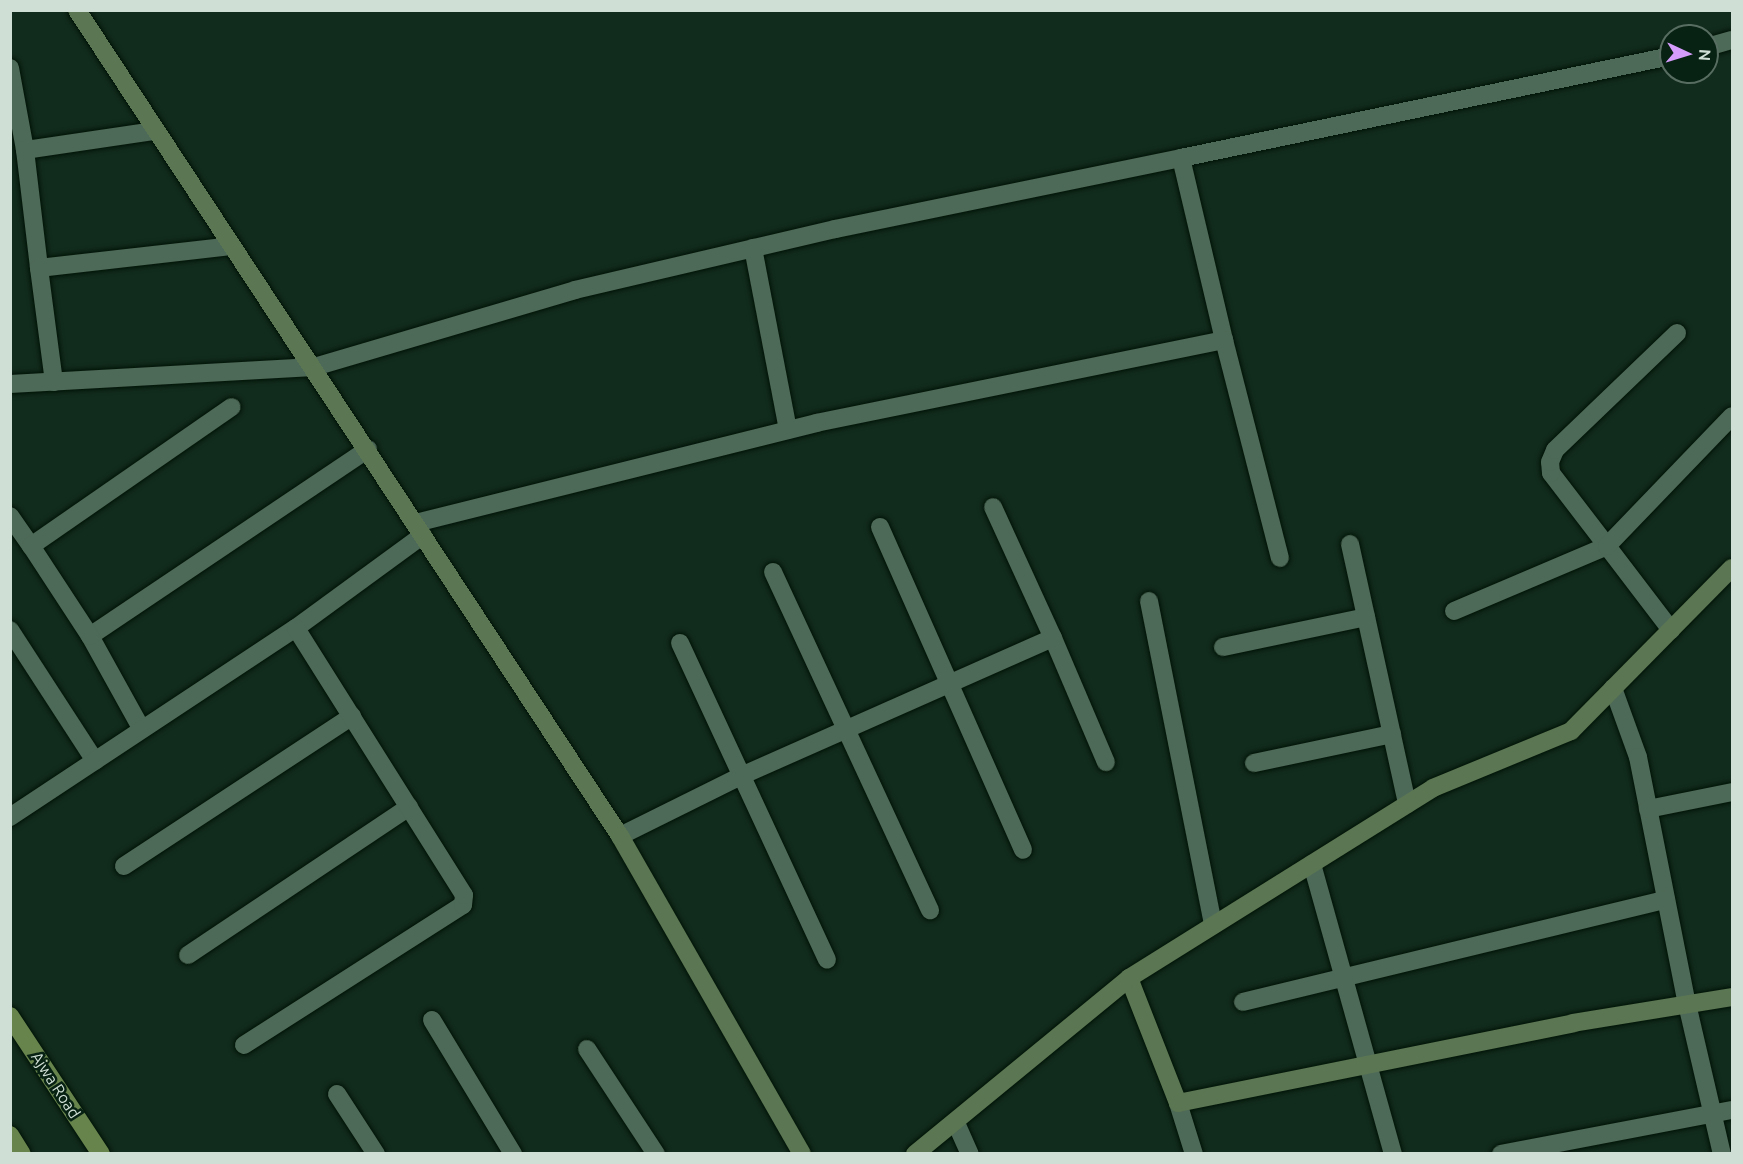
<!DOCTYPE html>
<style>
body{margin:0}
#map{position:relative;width:1743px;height:1164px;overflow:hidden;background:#112b1c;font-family:Ubuntu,sans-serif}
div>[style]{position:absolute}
.roads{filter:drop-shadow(0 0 2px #001306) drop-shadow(0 0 2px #001306)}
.street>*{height:18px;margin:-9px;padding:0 9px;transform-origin:9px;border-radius:9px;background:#4d6957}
.secondary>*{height:18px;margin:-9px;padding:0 9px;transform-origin:9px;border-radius:9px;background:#5a7652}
.primary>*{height:18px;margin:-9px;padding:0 9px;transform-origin:9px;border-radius:9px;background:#67844d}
span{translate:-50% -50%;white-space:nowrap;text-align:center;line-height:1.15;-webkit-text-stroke:5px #072113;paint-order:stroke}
.street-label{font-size:16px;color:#d0dfd5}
.frame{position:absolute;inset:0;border:12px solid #d0dfd5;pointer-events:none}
.north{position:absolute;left:1659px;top:24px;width:60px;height:60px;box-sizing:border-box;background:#072113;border:2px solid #576d61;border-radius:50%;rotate:94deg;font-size:16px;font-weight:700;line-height:24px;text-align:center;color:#d0dfd5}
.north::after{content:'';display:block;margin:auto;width:21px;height:27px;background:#d59cfb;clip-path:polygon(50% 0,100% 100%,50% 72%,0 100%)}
</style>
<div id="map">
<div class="roads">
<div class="street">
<div style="left:1707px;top:47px;width:26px;rotate:-16deg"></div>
<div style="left:10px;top:68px;width:83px;rotate:79.6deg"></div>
<div style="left:25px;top:150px;width:119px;rotate:83.2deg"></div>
<div style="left:25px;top:150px;width:129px;rotate:-8.4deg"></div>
<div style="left:1181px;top:158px;width:501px;rotate:-11.76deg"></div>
<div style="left:753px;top:248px;width:185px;rotate:79.1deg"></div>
<div style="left:1224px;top:340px;width:225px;rotate:75.6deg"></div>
<div style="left:54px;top:382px;width:115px;rotate:-97.5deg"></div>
<div style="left:39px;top:268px;width:193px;rotate:-6.5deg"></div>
<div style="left:10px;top:384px;width:304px;rotate:-3.2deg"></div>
<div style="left:314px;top:367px;width:272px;rotate:-16.4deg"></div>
<div style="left:575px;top:290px;width:267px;rotate:-13.2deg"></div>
<div style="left:835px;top:229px;width:353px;rotate:-11.6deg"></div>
<div style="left:1181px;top:158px;width:187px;rotate:76.7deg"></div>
<div style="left:1224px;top:340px;width:415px;rotate:168.5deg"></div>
<div style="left:817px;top:423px;width:414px;rotate:166deg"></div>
<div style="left:10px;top:516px;width:37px;rotate:55deg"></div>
<div style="left:880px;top:527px;width:353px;rotate:66.1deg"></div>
<div style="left:1350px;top:544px;width:266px;rotate:77.6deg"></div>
<div style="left:773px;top:572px;width:373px;rotate:65.1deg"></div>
<div style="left:1149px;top:601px;width:330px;rotate:78.8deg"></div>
<div style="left:1454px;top:611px;width:166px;rotate:-23deg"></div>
<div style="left:1607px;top:546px;width:92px;rotate:-127.5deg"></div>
<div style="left:1551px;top:473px;width:11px;rotate:-95deg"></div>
<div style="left:1550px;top:462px;width:13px;rotate:-67deg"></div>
<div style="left:1555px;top:450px;width:169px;rotate:-43.8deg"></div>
<div style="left:10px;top:630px;width:156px;rotate:57deg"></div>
<div style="left:1671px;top:630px;width:106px;rotate:-127.3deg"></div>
<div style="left:1607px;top:546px;width:180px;rotate:-46.1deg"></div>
<div style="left:90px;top:636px;width:335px;rotate:-33.9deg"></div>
<div style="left:1053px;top:638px;width:135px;rotate:66.9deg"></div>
<div style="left:680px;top:643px;width:349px;rotate:65.1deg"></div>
<div style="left:1223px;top:647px;width:146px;rotate:-11.8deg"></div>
<div style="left:1613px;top:688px;width:73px;rotate:70.1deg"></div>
<div style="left:1638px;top:757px;width:252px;rotate:78.8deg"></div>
<div style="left:1687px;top:1004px;width:154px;rotate:76.9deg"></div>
<div style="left:141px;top:728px;width:105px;rotate:-119deg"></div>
<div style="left:90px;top:636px;width:108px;rotate:-123.2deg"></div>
<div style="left:31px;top:546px;width:244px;rotate:-34.7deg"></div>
<div style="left:1254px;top:763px;width:141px;rotate:-11.9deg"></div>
<div style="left:1648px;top:809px;width:86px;rotate:-11.4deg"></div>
<div style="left:10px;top:817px;width:343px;rotate:-33.5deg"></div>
<div style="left:296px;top:628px;width:157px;rotate:-36.2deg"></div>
<div style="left:620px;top:836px;width:135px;rotate:-26.4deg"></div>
<div style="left:741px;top:776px;width:341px;rotate:-23.9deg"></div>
<div style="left:1053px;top:638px;width:144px;rotate:-114.6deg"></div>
<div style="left:1312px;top:864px;width:301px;rotate:74.4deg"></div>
<div style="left:124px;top:866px;width:273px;rotate:-33.3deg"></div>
<div style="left:188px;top:955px;width:266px;rotate:-33.8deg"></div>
<div style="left:1243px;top:1002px;width:435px;rotate:-13.6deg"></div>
<div style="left:432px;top:1020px;width:157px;rotate:58.8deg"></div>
<div style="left:244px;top:1045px;width:260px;rotate:-32.6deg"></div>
<div style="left:463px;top:905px;width:10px;rotate:-84deg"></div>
<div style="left:464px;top:895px;width:315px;rotate:-122.2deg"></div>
<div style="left:587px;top:1049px;width:126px;rotate:56.7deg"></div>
<div style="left:337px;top:1094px;width:72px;rotate:57deg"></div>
<div style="left:1178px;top:1103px;width:53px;rotate:72.6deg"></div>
<div style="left:956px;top:1123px;width:34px;rotate:66deg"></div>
<div style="left:1501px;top:1154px;width:235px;rotate:-10.8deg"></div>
</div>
<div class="secondary">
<div style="left:77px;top:10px;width:988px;rotate:56.68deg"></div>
<div style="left:620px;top:836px;width:366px;rotate:60.2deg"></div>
<div style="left:1129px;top:978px;width:134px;rotate:68.6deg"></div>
<div style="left:1178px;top:1103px;width:403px;rotate:-11.4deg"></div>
<div style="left:1573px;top:1023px;width:161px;rotate:-9.3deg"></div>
<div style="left:915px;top:1154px;width:277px;rotate:-39.4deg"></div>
<div style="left:1129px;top:978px;width:358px;rotate:-32deg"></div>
<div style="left:1433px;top:788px;width:149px;rotate:-22.4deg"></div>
<div style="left:1571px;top:731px;width:229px;rotate:-45.4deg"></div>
</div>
<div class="primary">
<div style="left:10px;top:1016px;width:165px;rotate:56.6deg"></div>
<div style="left:10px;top:1135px;width:22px;rotate:58deg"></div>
</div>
</div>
<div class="street-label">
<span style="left:56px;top:1085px;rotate:57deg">Ajwa Road</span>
</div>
<div class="frame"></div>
<div class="north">N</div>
</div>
